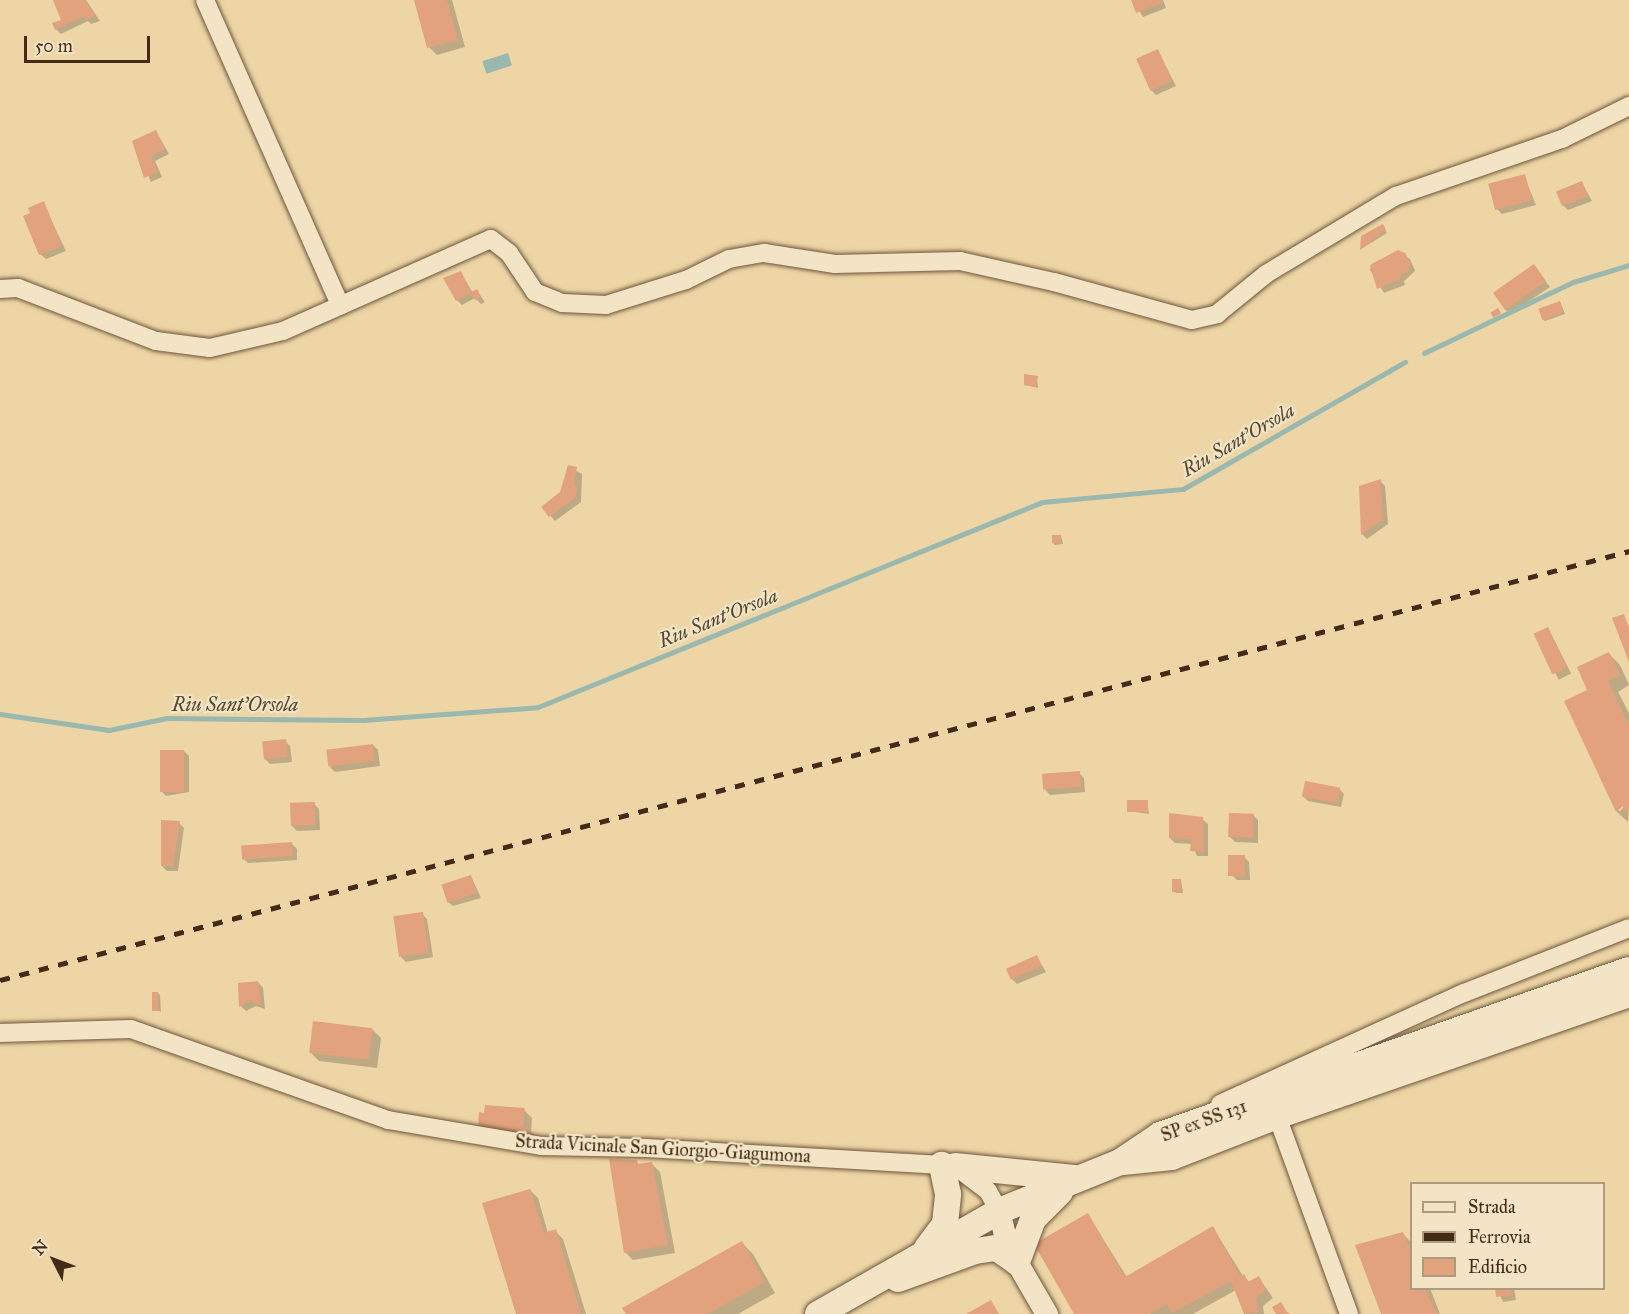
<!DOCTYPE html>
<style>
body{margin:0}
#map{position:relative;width:1629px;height:1314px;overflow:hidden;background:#edd5a6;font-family:"IM FELL Great Primer",serif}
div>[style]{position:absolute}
.water>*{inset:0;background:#9ab8ad;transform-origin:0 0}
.shadow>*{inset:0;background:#0003;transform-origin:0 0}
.stream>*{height:5px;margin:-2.5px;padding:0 2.5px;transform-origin:2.5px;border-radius:2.5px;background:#9ab8ad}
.building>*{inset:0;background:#e1a27d;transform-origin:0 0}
.roads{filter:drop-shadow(0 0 2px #6e563a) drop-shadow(0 0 2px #6e563a)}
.minor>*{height:18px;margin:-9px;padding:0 9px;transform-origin:9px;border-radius:9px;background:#f3e4c5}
.tertiary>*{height:22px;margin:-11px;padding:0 11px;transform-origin:11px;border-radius:11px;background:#f3e4c5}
.secondary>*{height:26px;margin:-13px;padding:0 13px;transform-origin:13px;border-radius:13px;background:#f3e4c5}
.rail>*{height:4.5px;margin-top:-2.25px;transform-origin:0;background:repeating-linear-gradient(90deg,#442b16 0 10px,transparent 0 20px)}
span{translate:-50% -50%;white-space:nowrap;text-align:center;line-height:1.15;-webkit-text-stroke:4.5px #f3e4c5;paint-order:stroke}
.street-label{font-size:18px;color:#442b16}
.water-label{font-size:20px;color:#554734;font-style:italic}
.legend{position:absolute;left:1410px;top:1182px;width:195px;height:108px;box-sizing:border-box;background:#f3e4c5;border:2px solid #ad9a7f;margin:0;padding:8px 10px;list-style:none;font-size:18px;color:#442b16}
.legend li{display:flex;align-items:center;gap:12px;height:30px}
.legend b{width:30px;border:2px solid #ad9a7f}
.north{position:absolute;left:24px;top:1230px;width:60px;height:60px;-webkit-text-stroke:4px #f3e4c5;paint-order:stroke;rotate:312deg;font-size:16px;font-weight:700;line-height:24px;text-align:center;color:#442b16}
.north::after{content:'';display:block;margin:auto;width:21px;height:27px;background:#442b16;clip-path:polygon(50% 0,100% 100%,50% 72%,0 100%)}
.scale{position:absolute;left:24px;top:36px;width:126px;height:27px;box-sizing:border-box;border:3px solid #442b16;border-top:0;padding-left:8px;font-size:18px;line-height:21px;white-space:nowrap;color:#442b16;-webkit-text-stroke:4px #f3e4c5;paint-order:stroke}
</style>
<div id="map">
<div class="water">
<div style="left:508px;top:53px;width:13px;height:27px;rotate:72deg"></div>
</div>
<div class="shadow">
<div style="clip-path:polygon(54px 0,86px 0,100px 21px,91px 24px,88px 21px,61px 34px,56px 29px,63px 21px)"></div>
<div style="clip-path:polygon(416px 0,452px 0,465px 47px,437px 55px,429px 47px)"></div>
<div style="clip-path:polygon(1133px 0,1163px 0,1166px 8px,1143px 17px)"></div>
<div style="clip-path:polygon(1158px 51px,1176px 86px,1156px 95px,1151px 90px)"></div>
<div style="clip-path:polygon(156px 131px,169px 154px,155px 161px,162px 177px,151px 182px,134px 142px)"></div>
<div style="clip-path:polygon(1524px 176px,1536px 205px,1502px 214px,1497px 209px)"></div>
<div style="clip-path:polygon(1582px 183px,1592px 201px,1568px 210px,1563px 205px)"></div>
<div style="clip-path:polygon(43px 203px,66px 251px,46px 259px,40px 254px)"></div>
<div style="clip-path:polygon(1384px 228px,1387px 233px,1361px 249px,1362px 237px)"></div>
<div style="clip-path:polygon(1398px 251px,1410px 259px,1415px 271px,1404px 281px,1405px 285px,1384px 293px,1370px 270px,1372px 264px)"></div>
<div style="clip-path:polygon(1534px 266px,1550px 287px,1510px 314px,1505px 309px)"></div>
<div style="clip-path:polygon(461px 273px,473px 293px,477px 291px,485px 302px,481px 304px,475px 298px,462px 305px,457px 300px)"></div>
<div style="clip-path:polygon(1560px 302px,1565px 314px,1545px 321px,1543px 319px)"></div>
<div style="clip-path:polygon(1025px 376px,1037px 378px,1038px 388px,1026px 385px)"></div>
<div style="clip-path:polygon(569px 467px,582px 474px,581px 502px,555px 521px,543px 507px,561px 493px)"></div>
<div style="clip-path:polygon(1380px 481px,1385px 486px,1388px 524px,1367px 539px,1362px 534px,1361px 487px)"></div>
<div style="clip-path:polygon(1061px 536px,1063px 544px,1055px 545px,1053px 543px)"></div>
<div style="left:1548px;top:628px;width:51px;height:14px;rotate:63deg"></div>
<div style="clip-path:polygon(1609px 654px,1620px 665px,1629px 685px,1618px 692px,1629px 713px,1629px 801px,1619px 807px,1619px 812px,1629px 802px,1628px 822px,1617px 812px,1566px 701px,1589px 691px)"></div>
<div style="clip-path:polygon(285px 741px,290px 746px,292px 762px,270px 764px,265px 759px)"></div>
<div style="clip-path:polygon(373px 745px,378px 750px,380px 766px,335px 772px,330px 767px)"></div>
<div style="clip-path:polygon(184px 751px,189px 756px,189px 792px,166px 796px,161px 791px)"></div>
<div style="clip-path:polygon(1079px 773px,1084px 778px,1085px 792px,1050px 795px,1045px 790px)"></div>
<div style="clip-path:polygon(1339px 789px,1344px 794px,1341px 807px,1308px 801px,1303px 796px)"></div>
<div style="clip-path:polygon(1147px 801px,1149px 814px,1128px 811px)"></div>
<div style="clip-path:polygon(314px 804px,319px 809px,320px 830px,297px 831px,292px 826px)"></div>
<div style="clip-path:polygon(1253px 815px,1258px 820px,1258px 843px,1235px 842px,1230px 837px)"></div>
<div style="clip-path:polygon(1202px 819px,1208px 824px,1208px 856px,1197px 856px,1192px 844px,1175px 843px,1170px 838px)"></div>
<div style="clip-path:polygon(179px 823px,184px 828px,178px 871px,167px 871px,162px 866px)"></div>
<div style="clip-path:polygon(292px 844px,297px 849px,297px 860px,248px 863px,243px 858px)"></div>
<div style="clip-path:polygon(1244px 857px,1249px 862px,1250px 880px,1237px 880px,1232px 875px)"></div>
<div style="clip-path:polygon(471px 876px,481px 898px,453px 906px,447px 901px)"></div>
<div style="clip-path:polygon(1181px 880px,1183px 893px,1176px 893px,1174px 891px)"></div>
<div style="clip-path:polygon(422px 914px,427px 919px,433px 957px,406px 962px,401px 957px)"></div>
<div style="clip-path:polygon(1037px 957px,1046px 972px,1017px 984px,1012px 979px)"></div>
<div style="clip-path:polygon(258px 982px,263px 988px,265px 1009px,256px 1006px,246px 1011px,241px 1006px,239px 984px)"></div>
<div style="clip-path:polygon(158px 993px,160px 995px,161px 1012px,156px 1010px)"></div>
<div style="clip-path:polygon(373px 1030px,381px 1038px,377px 1068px,319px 1061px,311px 1053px)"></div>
<div style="clip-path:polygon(524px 1110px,532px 1118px,531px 1132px,537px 1137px,487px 1137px)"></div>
<div style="clip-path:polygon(636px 1162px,640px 1165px,652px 1164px,660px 1172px,675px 1253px,633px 1260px,625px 1252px)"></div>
<div style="clip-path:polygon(530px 1190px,538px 1198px,548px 1233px,555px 1231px,563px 1239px,586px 1314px,517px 1314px)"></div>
<div style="clip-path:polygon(1088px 1215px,1127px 1277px,1213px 1228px,1243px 1276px,1251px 1283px,1259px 1278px,1273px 1298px,1263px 1306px,1264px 1314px,1246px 1314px,1236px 1290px,1193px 1314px,1076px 1314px)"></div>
<div style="clip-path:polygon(1403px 1234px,1412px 1243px,1412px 1288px,1430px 1288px,1440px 1314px,1381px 1314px)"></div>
<div style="clip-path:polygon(742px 1243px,753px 1254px,775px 1293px,738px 1314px,627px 1314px)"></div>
<div style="clip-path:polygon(1497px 1288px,1514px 1288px,1516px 1300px,1503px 1302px)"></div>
</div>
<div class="stream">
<div style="left:1424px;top:353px;width:165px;rotate:-25.5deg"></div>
<div style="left:1573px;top:282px;width:59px;rotate:-16.9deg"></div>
<div style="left:0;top:714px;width:110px;rotate:8.4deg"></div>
<div style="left:109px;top:730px;width:59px;rotate:-11.7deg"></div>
<div style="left:167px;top:718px;width:196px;rotate:0.6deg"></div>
<div style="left:363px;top:720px;width:175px;rotate:-4.2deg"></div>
<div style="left:538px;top:707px;width:544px;rotate:-22.13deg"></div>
<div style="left:1042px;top:502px;width:142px;rotate:-5.3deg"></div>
<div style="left:1183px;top:489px;width:256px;rotate:-29.8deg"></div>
</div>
<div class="building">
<div style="clip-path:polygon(53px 0,84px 0,96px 15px,85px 20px,83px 16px,55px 30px,52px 23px,61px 20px)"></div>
<div style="clip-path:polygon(414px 0,447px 0,458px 40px,427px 48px)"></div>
<div style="clip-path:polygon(1131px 0,1161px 0,1162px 3px,1136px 13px)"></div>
<div style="left:1158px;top:49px;width:35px;height:24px;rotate:66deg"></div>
<div style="clip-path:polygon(156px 130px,165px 149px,151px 156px,158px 172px,144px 178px,132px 141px)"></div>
<div style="left:1525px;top:174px;width:27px;height:38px;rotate:75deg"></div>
<div style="left:1582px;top:181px;width:16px;height:28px;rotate:68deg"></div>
<div style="clip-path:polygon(44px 201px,62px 246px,39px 255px,23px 216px,30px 213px,28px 208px)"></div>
<div style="clip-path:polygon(1383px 224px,1386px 230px,1360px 250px,1361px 236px)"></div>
<div style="clip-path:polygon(1398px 250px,1405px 253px,1411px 265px,1408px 272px,1400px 275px,1401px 279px,1377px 289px,1370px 265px)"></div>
<div style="left:1534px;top:264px;width:21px;height:50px;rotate:55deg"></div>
<div style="clip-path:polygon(461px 271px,471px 292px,477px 289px,481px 297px,475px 300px,471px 293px,456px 301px,443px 278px)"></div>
<div style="left:1560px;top:301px;width:12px;height:23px;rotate:70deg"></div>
<div style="left:1498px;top:308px;width:6px;height:9px;rotate:59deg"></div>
<div style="clip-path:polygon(1024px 374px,1038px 376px,1036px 387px,1024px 385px)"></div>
<div style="clip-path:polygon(568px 465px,577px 467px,574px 485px,577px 486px,576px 497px,549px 517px,541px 507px,560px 492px)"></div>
<div style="clip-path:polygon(1381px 479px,1383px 519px,1361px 535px,1359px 486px)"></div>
<div style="left:1052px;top:535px;width:9px;height:8px"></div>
<div style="clip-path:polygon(1624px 614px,1629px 628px,1629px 662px,1612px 618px)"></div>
<div style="left:1548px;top:627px;width:45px;height:16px;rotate:65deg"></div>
<div style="clip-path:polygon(1609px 652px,1620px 675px,1608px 681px,1629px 725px,1629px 810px,1625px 812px,1623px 806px,1616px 812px,1564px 701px,1587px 690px,1577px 667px)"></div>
<div style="left:286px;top:739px;width:18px;height:24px;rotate:84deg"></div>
<div style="left:373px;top:744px;width:17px;height:47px;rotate:83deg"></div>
<div style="left:160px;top:750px;width:24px;height:42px"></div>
<div style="left:1080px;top:771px;width:16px;height:38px;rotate:86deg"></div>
<div style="left:1305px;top:781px;width:36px;height:16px;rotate:11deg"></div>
<div style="left:1127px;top:800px;width:21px;height:12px"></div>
<div style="left:315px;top:802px;width:23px;height:25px;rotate:88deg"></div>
<div style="clip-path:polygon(1169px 813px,1203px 817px,1204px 852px,1190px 851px,1191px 839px,1169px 838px)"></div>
<div style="left:1229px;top:813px;width:25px;height:24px;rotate:2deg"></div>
<div style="clip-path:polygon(161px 820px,180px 821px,173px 866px,161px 866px)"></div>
<div style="left:292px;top:842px;width:14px;height:51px;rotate:86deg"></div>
<div style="left:1228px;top:855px;width:17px;height:21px"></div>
<div style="left:471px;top:875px;width:19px;height:31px;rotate:72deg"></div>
<div style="left:1172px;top:879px;width:9px;height:13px"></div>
<div style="left:423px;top:912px;width:41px;height:30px;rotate:82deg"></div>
<div style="left:1037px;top:955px;width:12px;height:34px;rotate:66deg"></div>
<div style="clip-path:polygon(258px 981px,261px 1005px,250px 1001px,239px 1007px,238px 983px)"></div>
<div style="left:152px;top:992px;width:6px;height:19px"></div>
<div style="left:313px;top:1021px;width:60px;height:32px;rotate:7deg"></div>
<div style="clip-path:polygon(485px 1105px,525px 1108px,523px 1127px,529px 1128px,529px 1133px,478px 1129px,479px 1112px,484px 1113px)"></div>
<div style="clip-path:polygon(609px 1159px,637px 1160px,638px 1164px,652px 1162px,668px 1245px,624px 1253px)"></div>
<div style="clip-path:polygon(530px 1189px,544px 1233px,556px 1229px,581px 1314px,516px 1314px,482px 1203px)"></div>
<div style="clip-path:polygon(1088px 1213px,1125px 1277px,1213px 1226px,1240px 1276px,1244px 1274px,1248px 1282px,1259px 1276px,1266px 1290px,1256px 1298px,1258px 1312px,1244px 1314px,1231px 1281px,1172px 1313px,1167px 1304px,1150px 1314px,1074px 1314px,1034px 1244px)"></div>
<div style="clip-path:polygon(1403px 1232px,1412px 1254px,1412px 1288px,1424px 1288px,1437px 1314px,1381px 1314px,1355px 1245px)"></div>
<div style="clip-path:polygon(742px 1241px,765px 1282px,708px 1314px,626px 1314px,622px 1308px)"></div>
<div style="clip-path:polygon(1495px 1288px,1511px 1288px,1512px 1295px,1496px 1297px)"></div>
<div style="clip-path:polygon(991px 1300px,999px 1314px,966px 1314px)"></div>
<div style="clip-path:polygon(1281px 1302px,1287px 1312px,1291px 1314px,1276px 1314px,1272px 1307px)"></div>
</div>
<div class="roads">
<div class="minor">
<div style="left:205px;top:0;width:334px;rotate:66.1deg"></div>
<div style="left:0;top:289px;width:18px;rotate:-3deg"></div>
<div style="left:18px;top:288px;width:148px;rotate:21deg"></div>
<div style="left:156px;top:341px;width:54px;rotate:7.4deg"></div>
<div style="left:210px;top:348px;width:75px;rotate:-13.1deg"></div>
<div style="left:283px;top:331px;width:227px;rotate:-23.9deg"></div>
<div style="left:491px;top:239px;width:23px;rotate:38deg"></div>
<div style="left:509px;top:253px;width:47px;rotate:56.3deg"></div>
<div style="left:535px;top:292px;width:29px;rotate:22deg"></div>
<div style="left:562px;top:303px;width:44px;rotate:2.6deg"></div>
<div style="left:606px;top:305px;width:84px;rotate:-17.4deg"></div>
<div style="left:686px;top:280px;width:48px;rotate:-26deg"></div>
<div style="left:729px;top:259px;width:36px;rotate:-10deg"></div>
<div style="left:764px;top:253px;width:72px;rotate:8.8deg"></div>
<div style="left:835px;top:264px;width:125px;rotate:-1.4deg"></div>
<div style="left:960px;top:261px;width:96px;rotate:12.6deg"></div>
<div style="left:1054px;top:282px;width:143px;rotate:15.4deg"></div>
<div style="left:1192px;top:320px;width:26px;rotate:-13deg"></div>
<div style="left:1217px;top:314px;width:63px;rotate:-39.2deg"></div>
<div style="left:1266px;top:274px;width:152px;rotate:-31deg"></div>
<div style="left:1396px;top:196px;width:176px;rotate:-19deg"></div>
<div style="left:1562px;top:139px;width:75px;rotate:-26.2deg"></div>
<div style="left:0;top:1033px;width:131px;rotate:-1.7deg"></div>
<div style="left:131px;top:1029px;width:273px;rotate:19.5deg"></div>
<div style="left:388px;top:1120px;width:155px;rotate:9.6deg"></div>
<div style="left:541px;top:1146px;width:105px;rotate:1.1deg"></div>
<div style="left:646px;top:1148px;width:310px;rotate:3.3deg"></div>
<div style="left:955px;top:1166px;width:41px;rotate:37.1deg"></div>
<div style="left:988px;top:1191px;width:23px;rotate:61deg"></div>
<div style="left:1220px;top:1104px;width:268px;rotate:-24.5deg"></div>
<div style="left:1464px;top:993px;width:177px;rotate:-21.5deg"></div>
<div style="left:1277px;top:1116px;width:211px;rotate:70deg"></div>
</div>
<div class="tertiary">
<div style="left:999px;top:1211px;width:37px;rotate:76deg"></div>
<div style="left:1008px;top:1247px;width:78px;rotate:59.8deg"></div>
</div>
<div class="secondary">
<div style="left:1123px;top:1162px;width:49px;rotate:-5.8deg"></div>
<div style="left:1172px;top:1157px;width:113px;rotate:-21.3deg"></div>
<div style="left:1277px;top:1116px;width:373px;rotate:-19.1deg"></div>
<div style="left:955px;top:1166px;width:122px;rotate:5.7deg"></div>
<div style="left:927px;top:1248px;width:30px;rotate:-53deg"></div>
<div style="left:945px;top:1224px;width:30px;rotate:-84deg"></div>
<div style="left:948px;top:1194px;width:30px;rotate:-102deg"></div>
<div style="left:898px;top:1279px;width:82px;rotate:-20deg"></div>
<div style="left:975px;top:1251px;width:22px;rotate:-8deg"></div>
<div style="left:997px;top:1248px;width:24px;rotate:35deg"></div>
<div style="left:1017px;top:1262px;width:46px;rotate:-69.6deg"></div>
<div style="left:1033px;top:1219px;width:38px;rotate:-45deg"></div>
<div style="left:818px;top:1314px;width:208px;rotate:-29.6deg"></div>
<div style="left:999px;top:1211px;width:131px;rotate:-22deg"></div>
<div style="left:1120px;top:1162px;width:48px;rotate:-34deg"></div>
<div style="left:1160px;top:1135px;width:497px;rotate:-19.4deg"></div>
</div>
</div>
<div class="rail">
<div style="left:0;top:980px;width:1685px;rotate:-14.75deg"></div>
</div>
<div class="street-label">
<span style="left:1204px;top:1121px;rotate:-20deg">SP ex SS 131</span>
<span style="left:663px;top:1149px;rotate:3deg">Strada Vicinale San Giorgio-Giagumona</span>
</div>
<div class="water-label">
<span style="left:1238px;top:440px;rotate:-30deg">Riu Sant'Orsola</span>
<span style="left:718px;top:618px;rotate:-22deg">Riu Sant'Orsola</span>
<span style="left:235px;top:704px">Riu Sant'Orsola</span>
</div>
<ul class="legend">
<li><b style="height:8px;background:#f3e4c5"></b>Strada</li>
<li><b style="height:8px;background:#442b16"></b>Ferrovia</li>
<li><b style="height:16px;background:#e1a27d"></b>Edificio</li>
</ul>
<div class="north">N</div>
<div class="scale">50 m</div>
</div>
